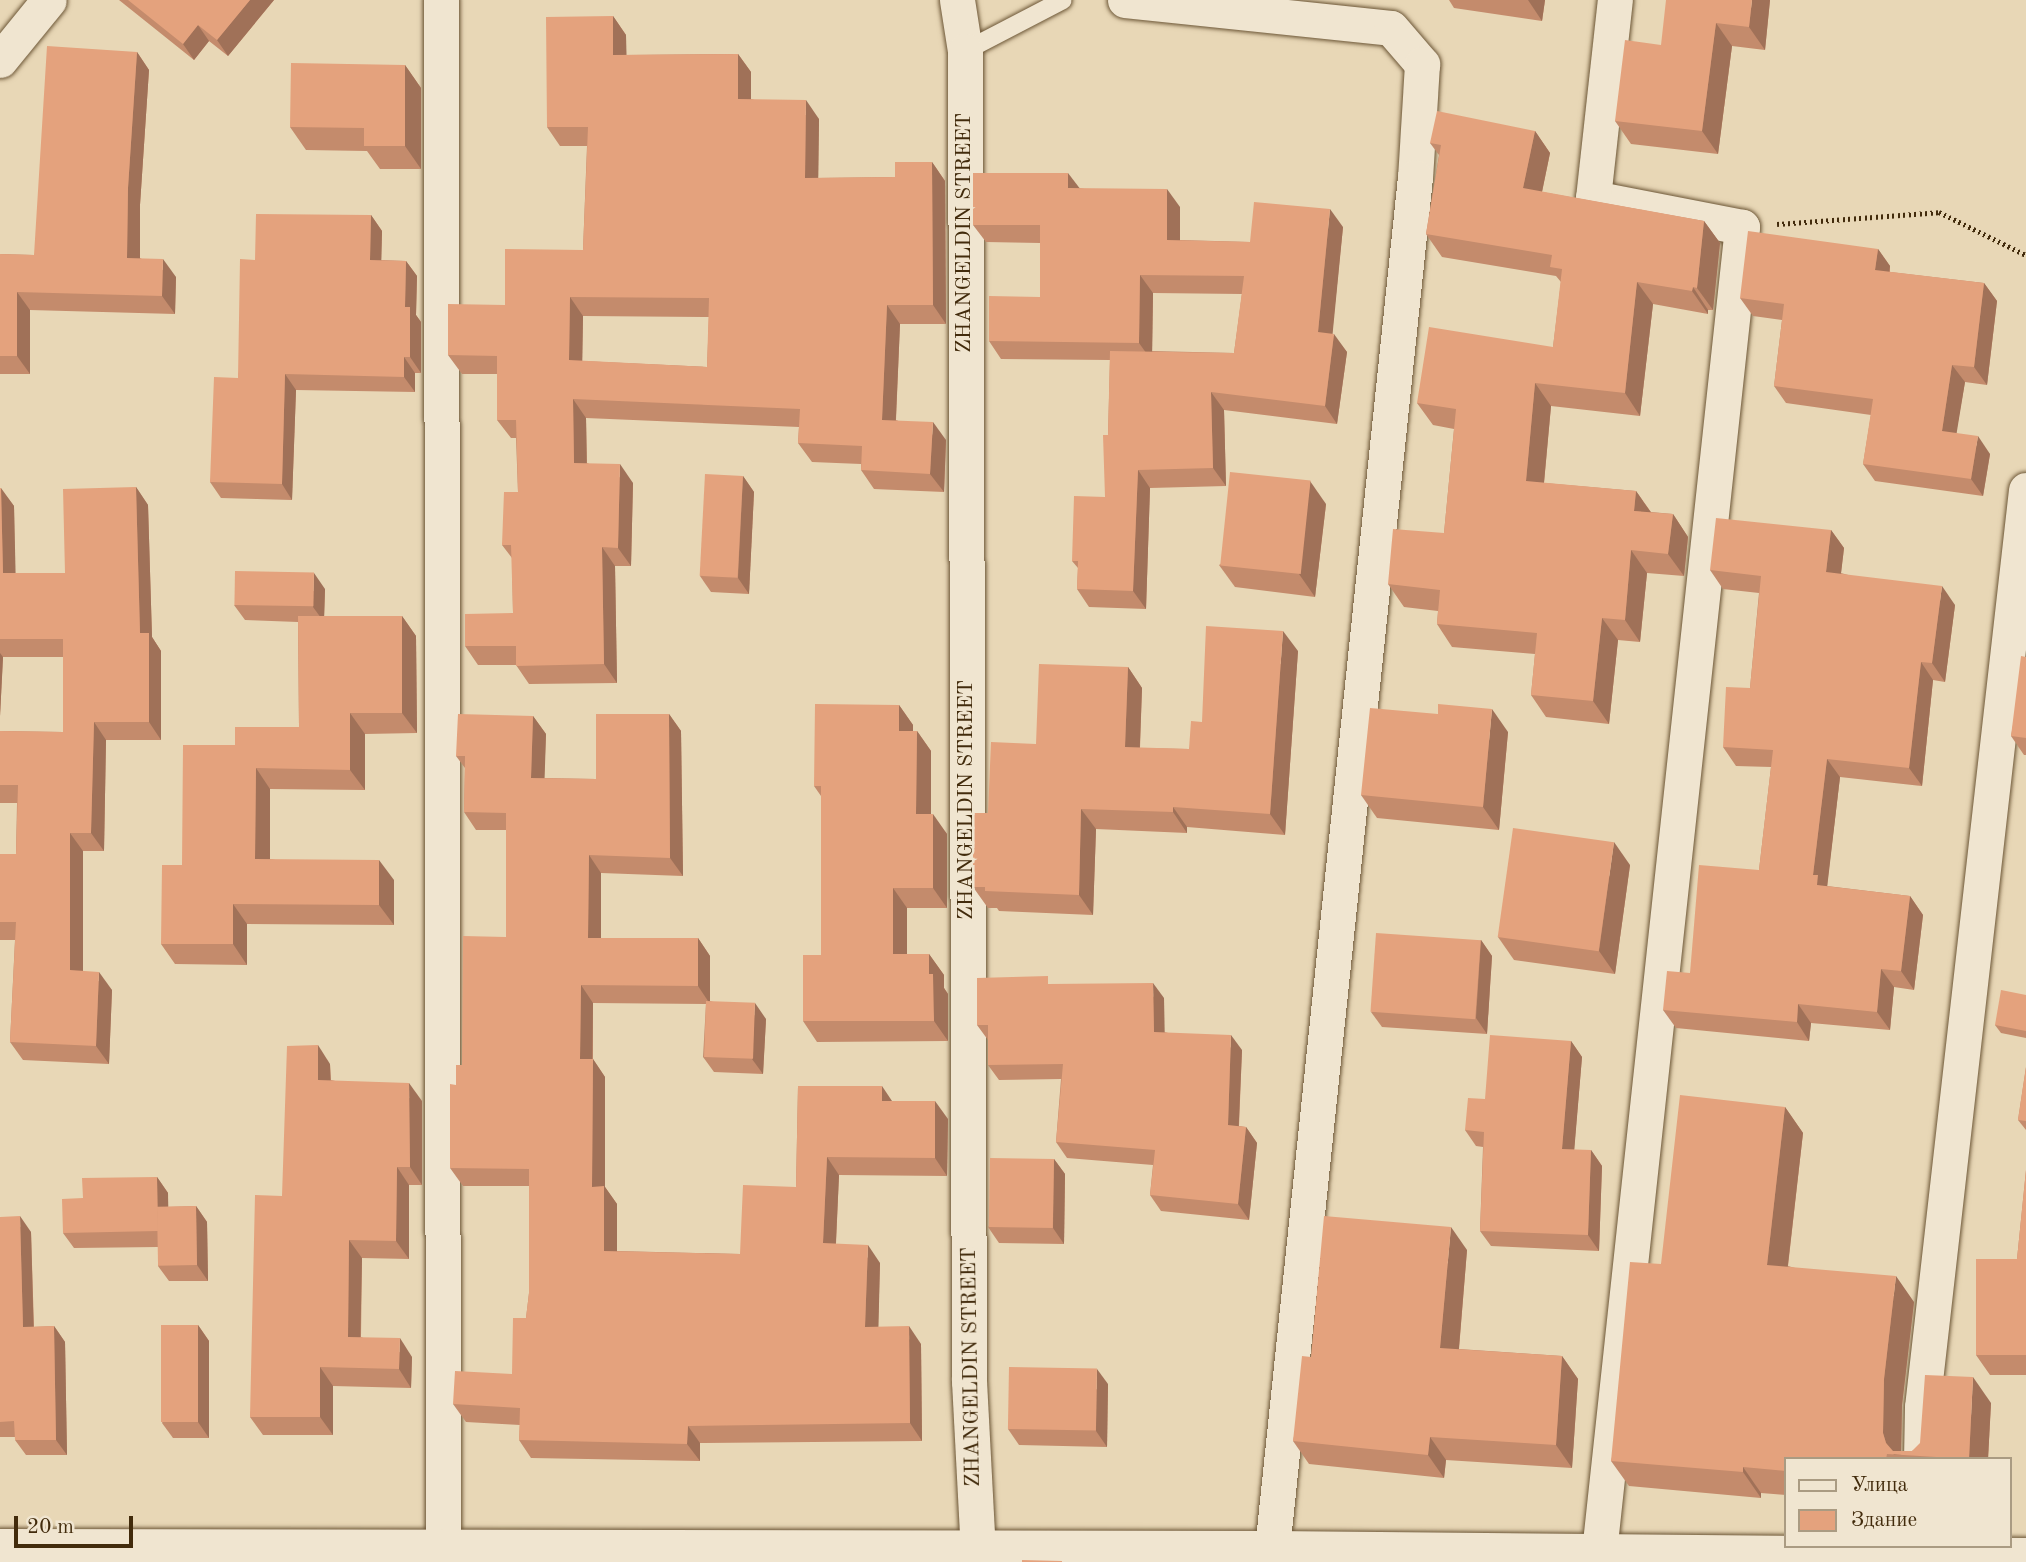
<!DOCTYPE html>
<meta charset="utf-8">
<style>
body{margin:0}
#map{position:relative;width:2026px;height:1562px;overflow:hidden;background:#e8d7b6;font-family:"Old Standard TT",serif}
div>[style]{position:absolute}
.path>*{height:4.5px;margin-top:-2.25px;transform-origin:0;background:repeating-linear-gradient(90deg,#422b0c 0 2px,transparent 0 5.5px)}
.roads{filter:drop-shadow(0 0 2px #6c5636) drop-shadow(0 0 2px #6c5636)}
.service>*{height:18px;margin:-9px;padding:0 9px;transform-origin:9px;border-radius:9px;background:#f0e5d0}
.minor>*{height:35px;margin:-17.5px;padding:0 17.5px;transform-origin:17.5px;border-radius:17.5px;background:#f0e5d0}
.tertiary>*{height:38px;margin:-19px;padding:0 19px;transform-origin:19px;border-radius:19px;background:#f0e5d0}
.wall>*{inset:0;background:#c48b6c}
.shaded-wall>*{inset:0;background:#a07158}
.building>*{inset:0;background:#e4a27d;transform-origin:0 0}
span{translate:-50% -50%;white-space:nowrap;text-align:center;line-height:1.15;-webkit-text-stroke:5px #f0e5d0;paint-order:stroke}
.street-label{font-size:21px;color:#422b0c}
.legend{position:absolute;left:1784px;top:1457px;width:228px;height:91px;box-sizing:border-box;background:#f0e5d0;border:2px solid #aa9b82;margin:0;padding:9px 12px;list-style:none;font-size:21px;color:#422b0c}
.legend li{display:flex;align-items:center;gap:14px;height:35px}
.legend b{width:35px;border:2px solid #aa9b82}
.scale{position:absolute;left:14px;top:1516px;width:119px;height:32px;box-sizing:border-box;border:4px solid #422b0c;border-top:0;padding-left:9px;font-size:21px;line-height:24px;white-space:nowrap;color:#422b0c;-webkit-text-stroke:5px #f0e5d0;paint-order:stroke}
</style>
<div id="map">
<div class="path">
<div style="left:1777px;top:224px;width:162px;rotate:-4.2deg"></div>
<div style="left:1939px;top:212px;width:97px;rotate:26.3deg"></div>
</div>
<div class="roads">
<div class="service">
<div style="left:965px;top:51px;width:110px;rotate:-27.5deg"></div>
</div>
<div class="minor">
<div style="left:441px;top:0;width:1548px;rotate:89.93deg"></div>
<div style="left:957px;top:0;width:52px;rotate:81.1deg"></div>
<div style="left:965px;top:51px;width:1330px;rotate:89.83deg"></div>
<div style="left:969px;top:1381px;width:169px;rotate:87deg"></div>
<div style="left:1125px;top:0;width:267px;rotate:6deg"></div>
<div style="left:1391px;top:28px;width:48px;rotate:49.3deg"></div>
<div style="left:1422px;top:64px;width:113px;rotate:93.5deg"></div>
<div style="left:1415px;top:177px;width:1380px;rotate:95.95deg"></div>
<div style="left:0;top:60px;width:77px;rotate:-50.8deg"></div>
<div style="left:1921px;top:1459px;width:52px;rotate:-88.9deg"></div>
<div style="left:1922px;top:1407px;width:923px;rotate:-83.53deg"></div>
<div style="left:1599px;top:1552px;width:1333px;rotate:-83.84deg"></div>
<div style="left:1742px;top:227px;width:152px;rotate:-169deg"></div>
<div style="left:1593px;top:198px;width:199px;rotate:-83.7deg"></div>
</div>
<div class="tertiary">
<div style="left:0;top:1548px;width:1272px;rotate:0.09deg"></div>
<div style="left:1272px;top:1550px;width:754px;rotate:0.53deg"></div>
</div>
</div>
<div class="wall">
<div style="clip-path:polygon(119px 0,274px 0,228px 56px,209px 41px,194px 60px)"></div>
<div style="clip-path:polygon(1449px 0,1545px 0,1542px 21px,1454px 8px)"></div>
<div style="clip-path:polygon(1770px 0,1765px 50px,1732px 46px,1718px 154px,1631px 144px,1615px 121px,1661px 45px)"></div>
<div style="clip-path:polygon(evenodd,613px 16px,626px 35px,626px 55px,738px 54px,751px 72px,751px 99px,819px 119px,818px 178px,895px 177px,932px 162px,945px 181px,946px 324px,900px 324px,896px 420px,946px 440px,944px 492px,874px 489px,861px 470px,861px 464px,812px 462px,798px 443px,799px 427px,586px 418px,587px 463px,633px 483px,631px 566px,615px 566px,617px 683px,529px 684px,516px 665px,478px 665px,465px 646px,513px 613px,512px 558px,502px 545px,518px 492px,516px 438px,511px 438px,497px 420px,497px 374px,462px 374px,448px 355px,505px 305px,583px 250px,587px 146px,560px 146px,547px 127px,613px 16px,583px 316px,709px 317px,707px 367px,582px 361px,583px 316px)"></div>
<div style="clip-path:polygon(137px 52px,149px 70px,140px 205px,140px 258px,176px 277px,175px 314px,30px 310px,30px 374px,0 374px,0 254px,34px 255px)"></div>
<div style="clip-path:polygon(405px 65px,421px 88px,421px 169px,380px 169px,367px 151px,306px 150px,290px 127px)"></div>
<div style="clip-path:polygon(1535px 131px,1550px 153px,1542px 192px,1704px 221px,1720px 243px,1713px 310px,1708px 310px,1708px 314px,1653px 304px,1640px 416px,1551px 406px,1544px 483px,1636px 491px,1651px 512px,1673px 514px,1688px 537px,1684px 576px,1647px 573px,1640px 642px,1618px 640px,1609px 724px,1546px 717px,1531px 695px,1535px 654px,1452px 647px,1437px 624px,1438px 611px,1404px 607px,1388px 584px,1444px 533px,1454px 429px,1433px 425px,1417px 403px,1553px 347px,1561px 282px,1556px 276px,1442px 257px,1426px 234px,1439px 155px,1430px 143px)"></div>
<div style="clip-path:polygon(evenodd,1079px 188px,1180px 207px,1180px 240px,1250px 242px,1343px 227px,1332px 334px,1347px 352px,1337px 424px,1224px 410px,1226px 486px,1150px 488px,1146px 609px,1089px 607px,1077px 589px,1078px 568px,1072px 561px,1105px 497px,1108px 435px,1110px 360px,1001px 359px,989px 341px,1040px 297px,1040px 243px,986px 242px,973px 225px,1079px 188px,1153px 293px,1242px 294px,1234px 353px,1152px 351px,1153px 293px)"></div>
<div style="clip-path:polygon(371px 215px,382px 231px,381px 260px,406px 261px,417px 276px,416px 315px,421px 322px,421px 373px,415px 373px,415px 392px,296px 390px,292px 500px,221px 498px,210px 482px,238px 378px,255px 260px)"></div>
<div style="clip-path:polygon(1878px 249px,1890px 266px,1890px 272px,1984px 283px,1997px 301px,1987px 385px,1965px 382px,1956px 433px,1990px 454px,1983px 496px,1875px 481px,1863px 464px,1871px 415px,1786px 403px,1774px 386px,1782px 320px,1753px 316px,1740px 298px)"></div>
<div style="clip-path:polygon(743px 476px,754px 492px,749px 594px,711px 592px,700px 576px)"></div>
<div style="clip-path:polygon(136px 487px,148px 505px,152px 637px,161px 651px,161px 740px,106px 740px,104px 851px,83px 851px,83px 971px,112px 990px,109px 1064px,23px 1060px,10px 1042px,15px 940px,0 940px,0 854px,16px 854px,17px 803px,0 803px,0 731px,63px 732px,63px 657px,3px 657px,0 716px,0 488px,14px 506px,15px 573px,65px 573px)"></div>
<div style="clip-path:polygon(1326px 504px,1315px 597px,1235px 587px,1219px 565px)"></div>
<div style="clip-path:polygon(1831px 530px,1844px 548px,1841px 573px,1955px 605px,1945px 682px,1933px 680px,1922px 786px,1840px 777px,1827px 886px,1910px 896px,1923px 915px,1914px 990px,1894px 987px,1890px 1030px,1811px 1023px,1809px 1041px,1676px 1028px,1663px 1010px,1690px 973px,1759px 870px,1771px 767px,1736px 766px,1723px 747px,1750px 688px,1759px 593px,1723px 589px,1710px 570px)"></div>
<div style="clip-path:polygon(325px 589px,324px 616px,402px 616px,416px 636px,417px 733px,365px 734px,365px 790px,270px 789px,270px 859px,394px 880px,394px 925px,247px 924px,247px 965px,175px 964px,161px 944px,182px 865px,235px 745px,299px 727px,298px 622px,245px 620px,234px 605px)"></div>
<div style="clip-path:polygon(1298px 651px,1285px 835px,1187px 827px,1187px 833px,1096px 829px,1093px 915px,999px 911px,997px 908px,988px 908px,973px 887px,988px 813px,1036px 744px,1128px 667px,1142px 688px,1140px 748px,1189px 749px,1202px 722px)"></div>
<div style="clip-path:polygon(2026px 657px,2026px 755px,2024px 755px,2011px 736px)"></div>
<div style="clip-path:polygon(899px 705px,913px 725px,913px 731px,917px 731px,931px 751px,931px 814px,947px 834px,947px 908px,907px 908px,907px 954px,929px 954px,944px 975px,944px 988px,948px 994px,948px 1041px,817px 1042px,803px 1021px,821px 955px,821px 796px,814px 786px)"></div>
<div style="clip-path:polygon(669px 714px,681px 731px,683px 876px,601px 873px,601px 938px,698px 938px,710px 956px,710px 1001px,766px 1019px,763px 1074px,714px 1072px,703px 1057px,706px 1004px,593px 1003px,593px 1059px,605px 1077px,605px 1187px,617px 1204px,617px 1251px,740px 1254px,796px 1187px,798px 1086px,892px 1101px,948px 1119px,947px 1176px,839px 1175px,836px 1244px,880px 1263px,878px 1327px,921px 1344px,922px 1441px,700px 1443px,700px 1461px,531px 1458px,519px 1440px,520px 1425px,466px 1422px,453px 1404px,512px 1374px,526px 1318px,529px 1293px,529px 1186px,463px 1186px,450px 1168px,456px 1085px,506px 937px,506px 830px,476px 830px,464px 812px,465px 768px,456px 756px,533px 716px,546px 734px,544px 778px,596px 779px)"></div>
<div style="clip-path:polygon(1508px 732px,1499px 830px,1377px 818px,1361px 795px)"></div>
<div style="clip-path:polygon(1630px 865px,1615px 974px,1514px 960px,1498px 937px)"></div>
<div style="clip-path:polygon(1481px 940px,1492px 956px,1487px 1034px,1382px 1027px,1371px 1012px)"></div>
<div style="clip-path:polygon(1053px 984px,1164px 998px,1164px 1032px,1242px 1050px,1239px 1126px,1246px 1127px,1257px 1143px,1249px 1220px,1161px 1211px,1150px 1195px,1153px 1165px,1067px 1158px,1056px 1142px,1061px 1079px,999px 1080px,988px 1065px,988px 1040px,977px 1025px)"></div>
<div style="clip-path:polygon(2026px 995px,2026px 1038px,2001px 1033px,1995px 1025px)"></div>
<div style="clip-path:polygon(1571px 1041px,1582px 1057px,1574px 1150px,1591px 1150px,1602px 1166px,1599px 1251px,1491px 1246px,1480px 1231px,1483px 1147px,1476px 1146px,1465px 1130px,1485px 1099px)"></div>
<div style="clip-path:polygon(330px 1064px,331px 1080px,422px 1101px,422px 1185px,409px 1185px,409px 1259px,362px 1258px,361px 1337px,412px 1357px,411px 1388px,333px 1386px,333px 1435px,263px 1435px,250px 1417px,282px 1196px)"></div>
<div style="clip-path:polygon(2026px 1067px,2026px 1130px,2018px 1120px)"></div>
<div style="clip-path:polygon(1785px 1107px,1803px 1133px,1788px 1266px,1914px 1302px,1902px 1405px,1901px 1451px,1912px 1451px,1991px 1403px,1988px 1459px,1786px 1459px,1786px 1495px,1761px 1493px,1761px 1498px,1629px 1486px,1611px 1461px,1661px 1264px)"></div>
<div style="clip-path:polygon(1054px 1159px,1065px 1174px,1064px 1244px,999px 1243px,988px 1227px)"></div>
<div style="clip-path:polygon(2026px 1170px,2026px 1375px,1990px 1375px,1976px 1355px,2017px 1259px)"></div>
<div style="clip-path:polygon(157px 1177px,168px 1193px,168px 1207px,196px 1206px,207px 1222px,208px 1281px,169px 1281px,158px 1266px,158px 1247px,74px 1248px,63px 1233px,83px 1198px)"></div>
<div style="clip-path:polygon(0 1217px,31px 1232px,34px 1327px,54px 1326px,65px 1342px,67px 1455px,26px 1455px,15px 1440px,15px 1437px,0 1437px)"></div>
<div style="clip-path:polygon(1467px 1250px,1459px 1349px,1562px 1356px,1578px 1379px,1572px 1468px,1446px 1460px,1444px 1478px,1309px 1464px,1293px 1441px,1311px 1357px)"></div>
<div style="clip-path:polygon(198px 1325px,209px 1341px,209px 1438px,173px 1438px,162px 1423px)"></div>
<div style="clip-path:polygon(1108px 1384px,1107px 1447px,1019px 1445px,1008px 1429px)"></div>
</div>
<div class="shaded-wall">
<div style="clip-path:polygon(250px 0,274px 0,228px 56px,217px 40px)"></div>
<div style="clip-path:polygon(1528px 0,1545px 0,1542px 21px)"></div>
<div style="clip-path:polygon(1752px 0,1770px 0,1765px 50px,1749px 27px)"></div>
<div style="clip-path:polygon(613px 16px,626px 35px,627px 73px,613px 55px)"></div>
<div style="clip-path:polygon(1716px 23px,1732px 46px,1718px 154px,1702px 131px)"></div>
<div style="clip-path:polygon(198px 25px,209px 41px,194px 60px,183px 44px)"></div>
<div style="clip-path:polygon(137px 52px,149px 70px,140px 205px,140px 276px,127px 258px,128px 188px)"></div>
<div style="clip-path:polygon(738px 54px,751px 72px,751px 118px,738px 99px)"></div>
<div style="clip-path:polygon(405px 65px,421px 88px,421px 169px,405px 146px)"></div>
<div style="clip-path:polygon(806px 100px,819px 119px,818px 197px,805px 178px)"></div>
<div style="clip-path:polygon(1535px 131px,1550px 153px,1538px 211px,1523px 188px)"></div>
<div style="clip-path:polygon(932px 162px,945px 181px,946px 324px,933px 305px)"></div>
<div style="clip-path:polygon(1068px 173px,1081px 190px,1068px 188px)"></div>
<div style="clip-path:polygon(1167px 189px,1180px 207px,1180px 258px,1167px 240px)"></div>
<div style="clip-path:polygon(1330px 209px,1343px 227px,1331px 350px,1318px 332px)"></div>
<div style="clip-path:polygon(371px 215px,382px 231px,381px 275px,370px 260px)"></div>
<div style="clip-path:polygon(1704px 221px,1720px 243px,1713px 310px,1697px 288px)"></div>
<div style="clip-path:polygon(1878px 249px,1890px 266px,1887px 288px,1875px 270px)"></div>
<div style="clip-path:polygon(163px 259px,176px 277px,175px 314px,162px 296px)"></div>
<div style="clip-path:polygon(406px 261px,417px 276px,416px 315px,421px 322px,421px 373px,410px 357px,405px 307px)"></div>
<div style="clip-path:polygon(1140px 275px,1153px 293px,1152px 361px,1139px 343px)"></div>
<div style="clip-path:polygon(1637px 282px,1653px 304px,1640px 416px,1625px 393px)"></div>
<div style="clip-path:polygon(1984px 283px,1997px 301px,1987px 385px,1974px 367px)"></div>
<div style="clip-path:polygon(1693px 287px,1708px 310px,1708px 314px,1692px 291px)"></div>
<div style="clip-path:polygon(17px 292px,30px 310px,30px 374px,17px 356px)"></div>
<div style="clip-path:polygon(570px 297px,583px 316px,582px 379px,569px 360px)"></div>
<div style="clip-path:polygon(887px 305px,900px 324px,895px 438px,882px 420px)"></div>
<div style="clip-path:polygon(1334px 334px,1347px 352px,1337px 424px,1325px 406px)"></div>
<div style="clip-path:polygon(404px 357px,415px 373px,415px 392px,404px 377px)"></div>
<div style="clip-path:polygon(1952px 365px,1965px 382px,1954px 449px,1942px 431px)"></div>
<div style="clip-path:polygon(285px 374px,296px 390px,292px 500px,282px 484px)"></div>
<div style="clip-path:polygon(1535px 383px,1551px 406px,1542px 504px,1526px 481px)"></div>
<div style="clip-path:polygon(1211px 392px,1224px 410px,1226px 486px,1213px 468px)"></div>
<div style="clip-path:polygon(573px 399px,586px 418px,587px 482px,574px 463px)"></div>
<div style="clip-path:polygon(933px 422px,946px 440px,944px 492px,930px 474px)"></div>
<div style="clip-path:polygon(1978px 436px,1990px 454px,1983px 496px,1971px 479px)"></div>
<div style="clip-path:polygon(620px 464px,633px 483px,631px 566px,618px 548px)"></div>
<div style="clip-path:polygon(1138px 470px,1150px 488px,1146px 609px,1133px 591px)"></div>
<div style="clip-path:polygon(743px 476px,754px 492px,749px 594px,738px 578px)"></div>
<div style="clip-path:polygon(1310px 481px,1326px 504px,1315px 597px,1299px 574px)"></div>
<div style="clip-path:polygon(136px 487px,148px 505px,152px 637px,161px 651px,161px 740px,149px 722px,140px 633px)"></div>
<div style="clip-path:polygon(1px 488px,14px 506px,16px 591px,3px 573px)"></div>
<div style="clip-path:polygon(1636px 491px,1652px 514px,1634px 511px)"></div>
<div style="clip-path:polygon(1673px 514px,1688px 537px,1684px 576px,1668px 554px)"></div>
<div style="clip-path:polygon(1831px 530px,1844px 548px,1839px 590px,1826px 572px)"></div>
<div style="clip-path:polygon(602px 547px,615px 566px,617px 683px,604px 664px)"></div>
<div style="clip-path:polygon(1631px 550px,1647px 573px,1640px 642px,1625px 620px)"></div>
<div style="clip-path:polygon(314px 573px,325px 589px,324px 622px,313px 607px)"></div>
<div style="clip-path:polygon(1942px 586px,1955px 605px,1945px 682px,1932px 663px)"></div>
<div style="clip-path:polygon(402px 616px,416px 636px,417px 733px,402px 713px)"></div>
<div style="clip-path:polygon(1602px 618px,1618px 640px,1609px 724px,1593px 701px)"></div>
<div style="clip-path:polygon(1283px 631px,1298px 651px,1285px 835px,1270px 814px)"></div>
<div style="clip-path:polygon(0 653px,3px 657px,0 716px)"></div>
<div style="clip-path:polygon(1921px 662px,1933px 680px,1922px 786px,1909px 768px)"></div>
<div style="clip-path:polygon(1128px 667px,1142px 688px,1139px 768px,1125px 747px)"></div>
<div style="clip-path:polygon(899px 705px,913px 725px,913px 751px,899px 731px)"></div>
<div style="clip-path:polygon(1492px 709px,1508px 732px,1499px 830px,1483px 807px)"></div>
<div style="clip-path:polygon(350px 713px,365px 734px,365px 790px,350px 770px)"></div>
<div style="clip-path:polygon(669px 714px,681px 731px,683px 876px,670px 858px)"></div>
<div style="clip-path:polygon(533px 716px,546px 734px,544px 796px,531px 778px)"></div>
<div style="clip-path:polygon(94px 722px,106px 740px,104px 851px,91px 833px)"></div>
<div style="clip-path:polygon(917px 731px,931px 751px,931px 834px,916px 814px)"></div>
<div style="clip-path:polygon(1827px 759px,1840px 777px,1827px 888px,1817px 885px,1813px 875px)"></div>
<div style="clip-path:polygon(256px 768px,270px 789px,270px 879px,255px 859px)"></div>
<div style="clip-path:polygon(1173px 807px,1187px 827px,1187px 833px,1173px 812px)"></div>
<div style="clip-path:polygon(1081px 809px,1096px 829px,1093px 915px,1079px 895px)"></div>
<div style="clip-path:polygon(933px 814px,947px 834px,947px 908px,933px 888px)"></div>
<div style="clip-path:polygon(70px 833px,83px 851px,83px 988px,70px 970px)"></div>
<div style="clip-path:polygon(1614px 842px,1630px 865px,1615px 974px,1599px 951px)"></div>
<div style="clip-path:polygon(589px 855px,601px 873px,601px 955px,588px 938px)"></div>
<div style="clip-path:polygon(379px 860px,394px 880px,394px 925px,379px 905px)"></div>
<div style="clip-path:polygon(893px 888px,907px 908px,907px 975px,893px 954px)"></div>
<div style="clip-path:polygon(1910px 896px,1923px 915px,1914px 990px,1901px 971px)"></div>
<div style="clip-path:polygon(233px 904px,247px 924px,247px 965px,233px 944px)"></div>
<div style="clip-path:polygon(698px 938px,710px 956px,710px 1004px,698px 986px)"></div>
<div style="clip-path:polygon(1481px 940px,1492px 956px,1487px 1034px,1476px 1018px)"></div>
<div style="clip-path:polygon(929px 954px,944px 975px,944px 988px,948px 994px,948px 1041px,934px 1021px,929px 974px)"></div>
<div style="clip-path:polygon(1881px 969px,1894px 987px,1890px 1030px,1877px 1012px)"></div>
<div style="clip-path:polygon(99px 972px,112px 990px,109px 1064px,96px 1046px)"></div>
<div style="clip-path:polygon(1153px 983px,1164px 998px,1165px 1047px,1154px 1032px)"></div>
<div style="clip-path:polygon(581px 985px,593px 1003px,592px 1077px,580px 1059px)"></div>
<div style="clip-path:polygon(755px 1003px,766px 1019px,763px 1074px,752px 1059px)"></div>
<div style="clip-path:polygon(1798px 1004px,1811px 1023px,1809px 1041px,1797px 1022px)"></div>
<div style="clip-path:polygon(1231px 1035px,1242px 1050px,1238px 1141px,1228px 1125px)"></div>
<div style="clip-path:polygon(1571px 1041px,1582px 1057px,1573px 1165px,1562px 1149px)"></div>
<div style="clip-path:polygon(318px 1045px,330px 1064px,331px 1098px,318px 1080px)"></div>
<div style="clip-path:polygon(593px 1059px,605px 1077px,605px 1187px,617px 1204px,617px 1268px,604px 1251px,592px 1187px)"></div>
<div style="clip-path:polygon(409px 1083px,422px 1101px,422px 1185px,410px 1167px)"></div>
<div style="clip-path:polygon(882px 1086px,894px 1104px,882px 1101px)"></div>
<div style="clip-path:polygon(935px 1101px,948px 1119px,947px 1176px,935px 1158px)"></div>
<div style="clip-path:polygon(1785px 1107px,1803px 1133px,1785px 1290px,1767px 1265px)"></div>
<div style="clip-path:polygon(1246px 1127px,1257px 1143px,1249px 1220px,1238px 1204px)"></div>
<div style="clip-path:polygon(1591px 1150px,1602px 1166px,1599px 1251px,1588px 1235px)"></div>
<div style="clip-path:polygon(827px 1157px,839px 1175px,835px 1261px,823px 1243px)"></div>
<div style="clip-path:polygon(1054px 1159px,1065px 1174px,1064px 1244px,1053px 1228px)"></div>
<div style="clip-path:polygon(397px 1167px,409px 1185px,409px 1259px,396px 1241px)"></div>
<div style="clip-path:polygon(157px 1177px,168px 1193px,169px 1247px,158px 1231px)"></div>
<div style="clip-path:polygon(196px 1206px,207px 1222px,208px 1281px,197px 1265px)"></div>
<div style="clip-path:polygon(20px 1216px,31px 1232px,34px 1343px,23px 1327px)"></div>
<div style="clip-path:polygon(1451px 1227px,1467px 1250px,1457px 1371px,1440px 1348px)"></div>
<div style="clip-path:polygon(349px 1240px,362px 1258px,360px 1355px,348px 1337px)"></div>
<div style="clip-path:polygon(868px 1245px,880px 1263px,878px 1344px,865px 1327px)"></div>
<div style="clip-path:polygon(1896px 1276px,1914px 1302px,1902px 1405px,1901px 1455px,1894px 1455px,1886px 1443px,1883px 1433px,1884px 1379px)"></div>
<div style="clip-path:polygon(198px 1325px,209px 1341px,209px 1438px,198px 1422px)"></div>
<div style="clip-path:polygon(54px 1326px,65px 1342px,67px 1455px,56px 1440px)"></div>
<div style="clip-path:polygon(909px 1326px,921px 1344px,922px 1441px,910px 1423px)"></div>
<div style="clip-path:polygon(400px 1338px,412px 1357px,411px 1388px,399px 1369px)"></div>
<div style="clip-path:polygon(1562px 1356px,1578px 1379px,1572px 1468px,1556px 1445px)"></div>
<div style="clip-path:polygon(320px 1367px,333px 1386px,333px 1435px,320px 1417px)"></div>
<div style="clip-path:polygon(1097px 1369px,1108px 1384px,1107px 1447px,1096px 1431px)"></div>
<div style="clip-path:polygon(1973px 1377px,1991px 1403px,1988px 1459px,1969px 1459px)"></div>
<div style="clip-path:polygon(688px 1426px,700px 1443px,700px 1461px,687px 1444px)"></div>
<div style="clip-path:polygon(1430px 1437px,1446px 1460px,1444px 1478px,1428px 1455px)"></div>
<div style="clip-path:polygon(1743px 1467px,1761px 1493px,1761px 1498px,1743px 1472px)"></div>
</div>
<div class="building">
<div style="clip-path:polygon(128px 0,250px 0,217px 40px,198px 25px,183px 44px)"></div>
<div style="clip-path:polygon(1666px 0,1752px 0,1749px 27px,1716px 23px,1702px 131px,1615px 121px,1625px 40px,1661px 45px)"></div>
<div style="clip-path:polygon(evenodd,613px 16px,613px 55px,738px 54px,738px 99px,806px 100px,805px 178px,895px 177px,895px 162px,932px 162px,933px 305px,887px 305px,882px 420px,933px 422px,930px 474px,861px 470px,862px 446px,798px 443px,800px 409px,573px 399px,574px 463px,620px 464px,618px 548px,602px 547px,604px 664px,516px 666px,516px 646px,465px 646px,465px 614px,513px 613px,511px 545px,502px 545px,504px 492px,518px 492px,516px 420px,497px 420px,497px 356px,448px 355px,448px 304px,505px 305px,505px 249px,583px 250px,588px 127px,547px 127px,546px 17px,613px 16px,570px 297px,709px 298px,707px 367px,569px 360px,570px 297px)"></div>
<div style="clip-path:polygon(47px 46px,137px 52px,128px 188px,127px 258px,163px 259px,162px 296px,17px 292px,17px 356px,0 356px,0 254px,34px 255px)"></div>
<div style="clip-path:polygon(291px 63px,405px 65px,405px 146px,364px 146px,364px 128px,290px 127px)"></div>
<div style="clip-path:polygon(1437px 111px,1535px 131px,1523px 188px,1704px 221px,1697px 288px,1693px 287px,1692px 291px,1637px 282px,1625px 393px,1535px 383px,1526px 481px,1636px 491px,1634px 511px,1673px 514px,1668px 554px,1631px 550px,1625px 620px,1602px 618px,1593px 701px,1531px 695px,1537px 633px,1437px 624px,1440px 590px,1388px 584px,1393px 529px,1444px 533px,1456px 409px,1417px 403px,1429px 327px,1553px 347px,1562px 269px,1550px 267px,1552px 255px,1426px 234px,1441px 145px,1430px 143px)"></div>
<div style="clip-path:polygon(973px 173px,1068px 173px,1068px 188px,1167px 189px,1167px 240px,1250px 242px,1254px 202px,1330px 209px,1318px 332px,1334px 334px,1325px 406px,1211px 392px,1213px 468px,1138px 470px,1133px 591px,1077px 589px,1078px 561px,1072px 561px,1074px 496px,1105px 497px,1103px 435px,1108px 435px,1110px 351px,1234px 353px,1244px 276px,1140px 275px,1139px 343px,989px 341px,989px 296px,1040px 297px,1040px 225px,973px 225px)"></div>
<div style="clip-path:polygon(256px 214px,371px 215px,370px 260px,406px 261px,405px 307px,410px 307px,410px 357px,404px 357px,404px 377px,285px 374px,282px 484px,210px 482px,214px 377px,238px 378px,240px 259px,255px 260px)"></div>
<div style="clip-path:polygon(1748px 231px,1878px 249px,1875px 270px,1984px 283px,1974px 367px,1952px 365px,1942px 431px,1978px 436px,1971px 479px,1863px 464px,1873px 399px,1774px 386px,1784px 304px,1740px 298px)"></div>
<div style="left:1230px;top:472px;width:81px;height:94px;rotate:6deg"></div>
<div style="left:705px;top:474px;width:38px;height:102px;rotate:3deg"></div>
<div style="clip-path:polygon(136px 487px,140px 633px,149px 633px,149px 722px,94px 722px,91px 833px,70px 833px,70px 970px,99px 972px,96px 1046px,10px 1042px,16px 922px,0 922px,0 854px,16px 854px,18px 785px,0 785px,0 731px,63px 732px,63px 639px,0 639px,0 488px,1px 488px,3px 573px,65px 573px,63px 489px)"></div>
<div style="clip-path:polygon(1716px 518px,1831px 530px,1826px 572px,1942px 586px,1932px 663px,1921px 662px,1909px 768px,1827px 759px,1813px 875px,1818px 875px,1817px 885px,1910px 896px,1901px 971px,1881px 969px,1877px 1012px,1798px 1004px,1797px 1022px,1663px 1010px,1667px 971px,1690px 973px,1699px 865px,1759px 870px,1773px 750px,1723px 747px,1726px 687px,1750px 688px,1761px 576px,1710px 570px)"></div>
<div style="left:235px;top:571px;width:79px;height:34px;rotate:1deg"></div>
<div style="clip-path:polygon(298px 616px,402px 616px,402px 713px,350px 713px,350px 770px,256px 768px,255px 859px,379px 860px,379px 905px,233px 904px,233px 944px,161px 944px,162px 865px,182px 865px,183px 745px,235px 745px,235px 727px,299px 727px)"></div>
<div style="clip-path:polygon(1206px 626px,1283px 631px,1270px 814px,1173px 807px,1173px 812px,1081px 809px,1079px 895px,985px 891px,985px 887px,973px 887px,973px 813px,988px 813px,991px 742px,1036px 744px,1039px 664px,1128px 667px,1125px 747px,1189px 749px,1191px 721px,1202px 722px)"></div>
<div style="clip-path:polygon(2021px 656px,2026px 657px,2026px 738px,2011px 736px)"></div>
<div style="clip-path:polygon(815px 704px,899px 705px,899px 731px,917px 731px,916px 814px,933px 814px,933px 888px,893px 888px,893px 954px,929px 954px,929px 974px,933px 974px,934px 1021px,803px 1021px,803px 955px,821px 955px,821px 786px,814px 786px)"></div>
<div style="clip-path:polygon(1438px 704px,1492px 709px,1483px 807px,1361px 795px,1370px 708px,1438px 714px)"></div>
<div style="clip-path:polygon(458px 714px,533px 716px,531px 778px,596px 779px,596px 714px,669px 714px,670px 858px,589px 855px,588px 938px,698px 938px,698px 986px,581px 985px,580px 1059px,593px 1059px,592px 1187px,604px 1186px,604px 1251px,740px 1254px,743px 1185px,796px 1187px,798px 1086px,882px 1086px,882px 1101px,935px 1101px,935px 1158px,827px 1157px,823px 1243px,868px 1245px,865px 1327px,909px 1326px,910px 1423px,688px 1426px,687px 1444px,519px 1440px,520px 1408px,453px 1404px,455px 1371px,512px 1374px,513px 1318px,526px 1318px,529px 1293px,529px 1169px,450px 1168px,450px 1084px,456px 1085px,456px 1065px,462px 1065px,463px 936px,506px 937px,506px 813px,464px 812px,465px 756px,456px 756px)"></div>
<div style="left:1513px;top:828px;width:102px;height:110px;rotate:8deg"></div>
<div style="left:1376px;top:933px;width:105px;height:79px;rotate:4deg"></div>
<div style="clip-path:polygon(1048px 976px,1048px 984px,1153px 983px,1154px 1032px,1231px 1035px,1228px 1125px,1246px 1127px,1238px 1204px,1150px 1195px,1155px 1150px,1056px 1142px,1063px 1064px,988px 1065px,988px 1025px,977px 1025px,977px 978px)"></div>
<div style="clip-path:polygon(2001px 990px,2026px 995px,2026px 1031px,1995px 1025px)"></div>
<div style="left:706px;top:1001px;width:49px;height:56px;rotate:2deg"></div>
<div style="clip-path:polygon(1490px 1035px,1571px 1041px,1562px 1149px,1591px 1150px,1588px 1235px,1480px 1231px,1484px 1132px,1465px 1130px,1468px 1098px,1485px 1099px)"></div>
<div style="clip-path:polygon(318px 1045px,318px 1080px,409px 1083px,410px 1167px,397px 1167px,396px 1241px,349px 1240px,348px 1337px,400px 1338px,399px 1369px,320px 1367px,320px 1417px,250px 1417px,255px 1195px,282px 1196px,287px 1046px)"></div>
<div style="clip-path:polygon(2026px 1067px,2026px 1121px,2018px 1120px)"></div>
<div style="clip-path:polygon(1680px 1095px,1785px 1107px,1767px 1265px,1896px 1276px,1884px 1379px,1883px 1433px,1886px 1443px,1893px 1451px,1912px 1451px,1920px 1443px,1925px 1375px,1973px 1377px,1969px 1459px,1887px 1454px,1886px 1459px,1786px 1459px,1786px 1471px,1743px 1467px,1743px 1472px,1611px 1461px,1630px 1262px,1661px 1264px)"></div>
<div style="left:990px;top:1158px;width:64px;height:69px;rotate:1deg"></div>
<div style="clip-path:polygon(2026px 1170px,2026px 1355px,1976px 1355px,1976px 1259px,2017px 1259px)"></div>
<div style="clip-path:polygon(157px 1177px,158px 1231px,63px 1233px,62px 1199px,83px 1198px,82px 1178px)"></div>
<div style="left:196px;top:1206px;width:59px;height:39px;rotate:89deg"></div>
<div style="clip-path:polygon(20px 1216px,23px 1327px,54px 1326px,56px 1440px,15px 1440px,14px 1421px,0 1422px,0 1217px)"></div>
<div style="clip-path:polygon(1324px 1216px,1451px 1227px,1440px 1348px,1562px 1356px,1556px 1445px,1430px 1437px,1428px 1455px,1293px 1441px,1302px 1356px,1311px 1357px)"></div>
<div style="left:198px;top:1325px;width:97px;height:37px;rotate:90deg"></div>
<div style="left:1009px;top:1367px;width:88px;height:62px;rotate:1deg"></div>
<div style="clip-path:polygon(1022px 1560px,1062px 1561px,1062px 1562px,1022px 1562px)"></div>
</div>
<div class="street-label">
<span style="left:965px;top:233px;rotate:-90deg">ZHANGELDIN STREET</span>
<span style="left:967px;top:800px;rotate:-90deg">ZHANGELDIN STREET</span>
<span style="left:972px;top:1367px;rotate:-91deg">ZHANGELDIN STREET</span>
</div>
<ul class="legend">
<li><b style="height:9px;background:#f0e5d0"></b>Улица</li>
<li><b style="height:19px;background:#e4a27d"></b>Здание</li>
</ul>
<div class="scale">20 m</div>
</div>
